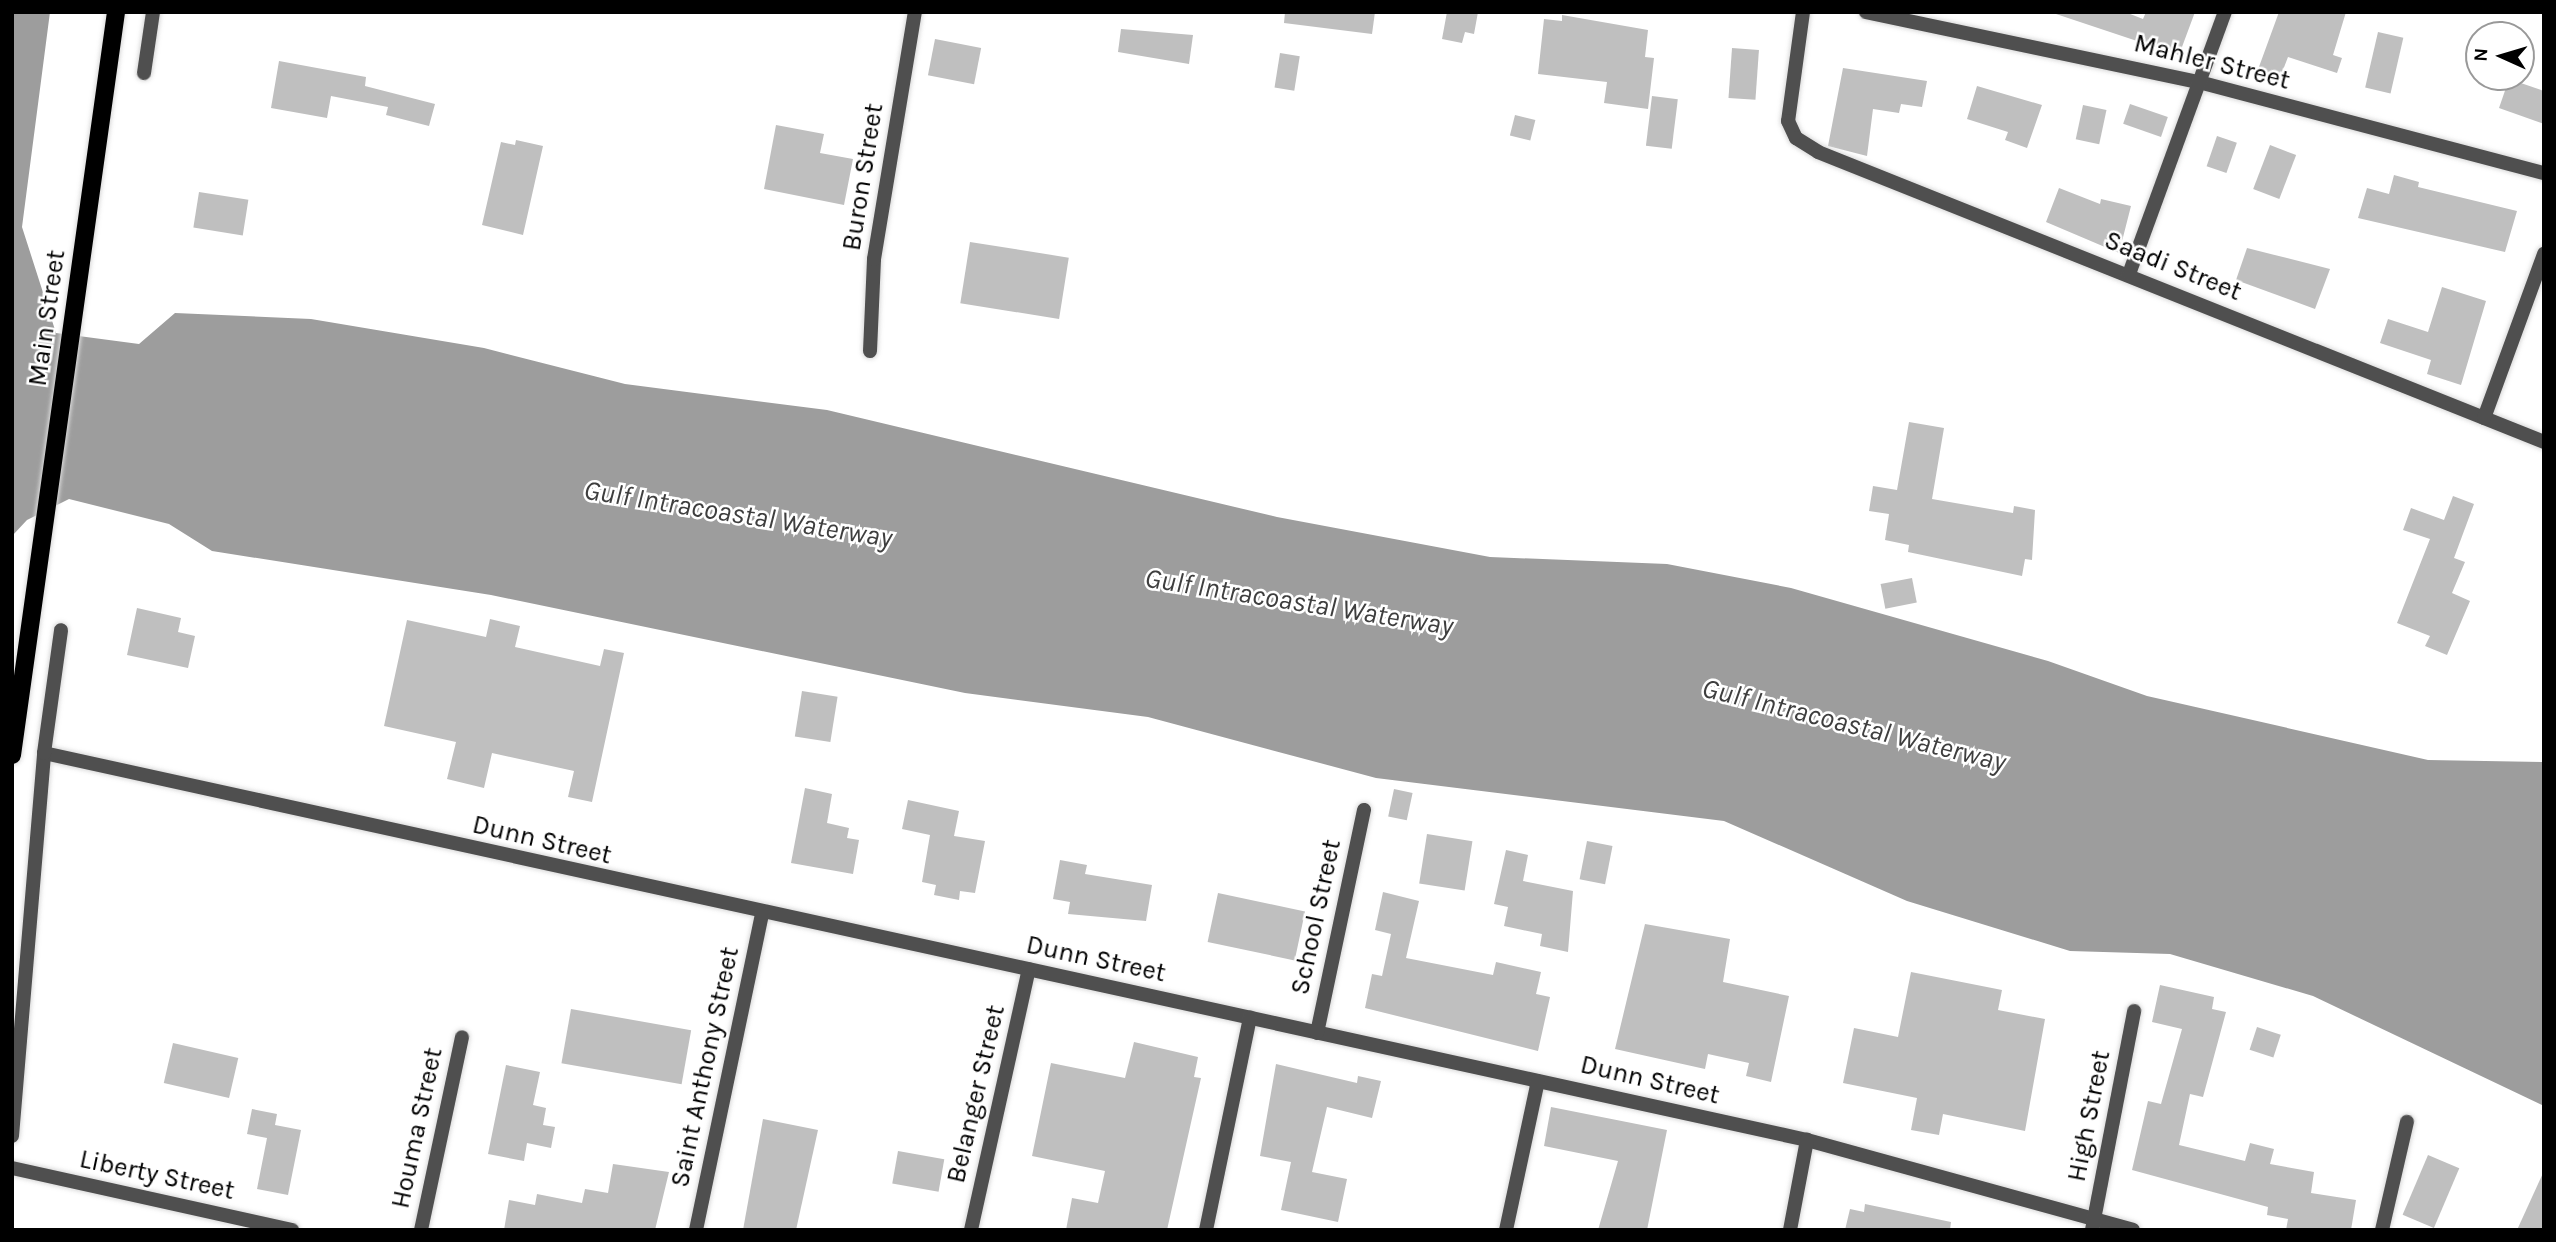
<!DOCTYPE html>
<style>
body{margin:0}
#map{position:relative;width:2556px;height:1242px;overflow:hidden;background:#fff;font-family:Karla,sans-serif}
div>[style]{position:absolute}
.water>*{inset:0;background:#9d9d9d}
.building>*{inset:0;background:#bfbfbf;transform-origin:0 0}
.roads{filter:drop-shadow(0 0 2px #dbdbdb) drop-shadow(0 0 2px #dbdbdb)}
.minor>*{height:14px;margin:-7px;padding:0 7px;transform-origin:7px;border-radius:7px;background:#4f4f4f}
.primary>*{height:18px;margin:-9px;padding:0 9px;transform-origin:9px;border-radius:9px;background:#000}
span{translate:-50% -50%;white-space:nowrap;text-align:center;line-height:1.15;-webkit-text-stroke:5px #fff;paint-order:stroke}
.street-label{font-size:26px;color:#000}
.water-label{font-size:28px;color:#3e3e3e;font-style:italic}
.frame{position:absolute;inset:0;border:14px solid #000;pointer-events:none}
.north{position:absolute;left:2465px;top:21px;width:70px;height:70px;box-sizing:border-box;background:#fff;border:2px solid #999;border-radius:50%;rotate:274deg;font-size:19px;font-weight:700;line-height:28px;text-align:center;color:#000}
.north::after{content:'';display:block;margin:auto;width:24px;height:32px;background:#000;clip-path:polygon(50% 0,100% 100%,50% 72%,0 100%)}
</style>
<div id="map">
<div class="water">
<div style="clip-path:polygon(12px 12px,50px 12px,22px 227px,56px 333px,139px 344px,175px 313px,311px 319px,484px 348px,625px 384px,827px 410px,1277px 517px,1490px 557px,1667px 564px,1791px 588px,2048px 661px,2147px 696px,2428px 760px,2544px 762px,2544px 1106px,2313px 996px,2170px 954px,2070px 951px,1907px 901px,1724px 821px,1376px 778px,1148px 717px,965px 693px,491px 595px,212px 551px,169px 524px,69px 499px,27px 520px,12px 536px)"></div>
</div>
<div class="building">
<div style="clip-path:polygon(1285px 12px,1375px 12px,1372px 34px,1284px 23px)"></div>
<div style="clip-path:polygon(1447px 12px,1478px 12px,1474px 34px,1465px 32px,1462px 43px,1442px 39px)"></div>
<div style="clip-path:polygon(2125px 12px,2143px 19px,2146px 12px,2195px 12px,2179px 55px,2056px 14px)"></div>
<div style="clip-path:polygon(2279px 12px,2346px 12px,2333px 55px,2342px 58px,2337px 73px,2288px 57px,2278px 83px,2256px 75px)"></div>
<div style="clip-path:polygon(1562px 15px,1648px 30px,1645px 57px,1654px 58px,1648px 109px,1604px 103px,1607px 82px,1538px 74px,1544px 19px,1562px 21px)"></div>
<div style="clip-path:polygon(1121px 29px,1193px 35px,1189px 64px,1118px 52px)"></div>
<div style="left:2378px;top:32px;width:26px;height:57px;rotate:13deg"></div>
<div style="left:935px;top:39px;width:47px;height:37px;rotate:11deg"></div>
<div style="left:1732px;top:48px;width:27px;height:50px;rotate:4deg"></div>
<div style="left:1280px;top:53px;width:20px;height:35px;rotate:9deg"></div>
<div style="clip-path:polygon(279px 61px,366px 77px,365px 86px,435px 104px,429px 126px,386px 115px,388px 107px,331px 96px,327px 118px,271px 108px)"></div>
<div style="clip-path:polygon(1843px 68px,1927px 81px,1922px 107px,1901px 104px,1899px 113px,1873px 109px,1867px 156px,1828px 146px)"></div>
<div style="clip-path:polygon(2509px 79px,2544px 91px,2544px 124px,2499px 108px)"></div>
<div style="clip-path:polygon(1977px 86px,2042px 105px,2027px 148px,2005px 140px,2008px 132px,1967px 119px)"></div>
<div style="left:1652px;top:96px;width:26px;height:50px;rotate:7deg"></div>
<div style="left:2130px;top:104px;width:40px;height:21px;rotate:19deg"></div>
<div style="left:2083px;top:105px;width:24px;height:35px;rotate:12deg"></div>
<div style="left:1515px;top:115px;width:21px;height:21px;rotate:14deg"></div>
<div style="clip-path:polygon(776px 125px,824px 134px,820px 153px,853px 159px,844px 205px,764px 189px)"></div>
<div style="left:2217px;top:136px;width:21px;height:32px;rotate:19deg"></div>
<div style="clip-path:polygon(516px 140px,543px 146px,523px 235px,482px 225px,501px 142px,515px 145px)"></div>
<div style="left:2270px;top:145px;width:28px;height:47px;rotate:21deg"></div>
<div style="clip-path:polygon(2394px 175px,2419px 182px,2418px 187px,2517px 211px,2505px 252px,2358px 218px,2367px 188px,2389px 194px)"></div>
<div style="clip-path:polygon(2059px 188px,2100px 204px,2101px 199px,2131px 206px,2119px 253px,2046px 222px)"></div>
<div style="left:199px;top:192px;width:50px;height:36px;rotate:9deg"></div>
<div style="left:970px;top:242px;width:100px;height:62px;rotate:9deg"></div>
<div style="clip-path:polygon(2247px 248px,2330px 269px,2315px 309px,2236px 280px)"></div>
<div style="clip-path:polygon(2442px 287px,2486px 301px,2461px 385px,2427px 374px,2431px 360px,2380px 343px,2388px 319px,2428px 332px)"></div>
<div style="clip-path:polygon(1909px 422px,1944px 428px,1932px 499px,2013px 513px,2014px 506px,2035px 510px,2032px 560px,2025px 559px,2022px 576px,1908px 552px,1909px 545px,1885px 540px,1889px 514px,1869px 511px,1873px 486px,1897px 490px)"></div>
<div style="clip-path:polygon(2453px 496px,2474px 504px,2454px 558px,2465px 562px,2452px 593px,2470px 601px,2447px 655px,2425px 646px,2430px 636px,2397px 623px,2430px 539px,2403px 530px,2411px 508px,2444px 520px)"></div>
<div style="left:1912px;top:578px;width:25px;height:32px;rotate:79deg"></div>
<div style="clip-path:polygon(137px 608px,181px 618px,178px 632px,195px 636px,188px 668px,127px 655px)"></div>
<div style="clip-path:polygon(490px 619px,520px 626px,515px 647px,600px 666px,604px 649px,624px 653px,592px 802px,568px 797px,574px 771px,492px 753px,484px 788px,447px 779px,456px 742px,384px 726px,407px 620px,486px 637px)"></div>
<div style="left:802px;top:691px;width:36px;height:46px;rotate:9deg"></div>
<div style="clip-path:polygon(805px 788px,832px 794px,827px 823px,849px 828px,847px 838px,859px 840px,853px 874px,791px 863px)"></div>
<div style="left:1394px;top:789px;width:19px;height:28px;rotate:12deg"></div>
<div style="clip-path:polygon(908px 800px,959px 811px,954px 836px,985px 841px,975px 893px,960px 891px,959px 900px,934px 895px,936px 885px,922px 882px,930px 835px,902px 829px)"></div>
<div style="left:1427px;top:834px;width:46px;height:50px;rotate:9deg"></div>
<div style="left:1587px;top:841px;width:26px;height:39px;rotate:11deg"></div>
<div style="clip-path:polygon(1506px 850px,1528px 855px,1523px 881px,1573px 891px,1568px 952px,1540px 946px,1542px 934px,1504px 926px,1508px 907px,1494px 904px)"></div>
<div style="clip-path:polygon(1060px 860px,1087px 865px,1085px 874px,1152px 885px,1146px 921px,1068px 914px,1070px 902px,1053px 899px)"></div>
<div style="clip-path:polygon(1383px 892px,1419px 901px,1406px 958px,1493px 975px,1496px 962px,1541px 972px,1536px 994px,1550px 997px,1538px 1051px,1365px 1008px,1372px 974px,1382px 976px,1391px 934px,1375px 930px)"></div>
<div style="left:1218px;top:893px;width:89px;height:50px;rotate:12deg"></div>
<div style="clip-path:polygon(1645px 924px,1730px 939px,1723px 982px,1789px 996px,1771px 1082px,1746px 1076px,1749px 1063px,1708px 1054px,1705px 1069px,1615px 1049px)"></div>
<div style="clip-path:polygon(1911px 972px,2002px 990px,1998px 1010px,2045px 1019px,2025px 1131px,1943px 1114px,1939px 1135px,1911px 1130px,1917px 1098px,1843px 1083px,1854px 1028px,1898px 1037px)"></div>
<div style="clip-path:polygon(2160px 985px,2214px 997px,2212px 1009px,2226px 1012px,2203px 1097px,2190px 1094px,2179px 1145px,2245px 1161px,2250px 1143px,2274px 1149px,2270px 1164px,2314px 1172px,2311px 1193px,2356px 1200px,2351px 1230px,2286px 1230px,2288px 1219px,2267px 1215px,2268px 1207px,2132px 1170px,2148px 1101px,2161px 1104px,2182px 1029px,2152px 1022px)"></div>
<div style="left:571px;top:1009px;width:122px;height:55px;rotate:10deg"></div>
<div style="left:2257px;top:1027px;width:25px;height:24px;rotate:18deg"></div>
<div style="clip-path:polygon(1134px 1042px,1198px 1057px,1194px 1077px,1201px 1078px,1167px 1230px,1066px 1230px,1072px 1198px,1098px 1203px,1105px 1171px,1032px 1156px,1051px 1063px,1125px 1078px)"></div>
<div style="left:173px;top:1043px;width:67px;height:41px;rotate:13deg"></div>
<div style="clip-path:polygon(1276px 1064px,1357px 1083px,1358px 1076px,1381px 1081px,1372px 1118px,1327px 1107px,1312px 1172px,1347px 1179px,1338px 1222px,1281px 1210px,1291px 1162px,1260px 1156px)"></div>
<div style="clip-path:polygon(506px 1065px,540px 1072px,533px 1105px,546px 1108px,543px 1125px,555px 1127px,551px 1148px,527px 1143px,524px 1161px,488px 1154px)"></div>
<div style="clip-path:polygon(1551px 1107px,1667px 1130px,1647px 1230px,1598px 1230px,1618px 1161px,1544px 1146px)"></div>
<div style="clip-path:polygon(252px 1109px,277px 1114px,275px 1125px,301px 1130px,288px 1195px,257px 1189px,267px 1138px,247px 1134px)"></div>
<div style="clip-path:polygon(763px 1119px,818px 1130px,796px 1230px,743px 1230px)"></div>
<div style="left:898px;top:1151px;width:47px;height:33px;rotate:10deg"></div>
<div style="left:2428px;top:1155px;width:34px;height:65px;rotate:23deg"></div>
<div style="clip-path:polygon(613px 1164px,669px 1172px,655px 1230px,504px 1230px,509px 1200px,535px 1205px,537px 1194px,582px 1203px,585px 1189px,608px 1193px)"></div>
<div style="clip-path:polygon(2544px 1171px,2544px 1230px,2517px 1230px)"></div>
<div style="clip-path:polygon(1865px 1204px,1951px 1222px,1950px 1230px,1845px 1230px,1850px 1209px,1864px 1212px)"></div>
</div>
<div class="roads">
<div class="minor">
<div style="left:1803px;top:12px;width:110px;rotate:97.8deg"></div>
<div style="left:1788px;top:121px;width:19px;rotate:65deg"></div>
<div style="left:1796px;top:138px;width:26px;rotate:32deg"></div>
<div style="left:1818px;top:152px;width:782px;rotate:21.77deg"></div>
<div style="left:1866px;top:12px;width:340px;rotate:11.9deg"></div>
<div style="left:2199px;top:82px;width:357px;rotate:14.8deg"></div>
<div style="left:144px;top:73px;width:62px;rotate:-81.6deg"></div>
<div style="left:2129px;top:274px;width:279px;rotate:-69.9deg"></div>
<div style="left:870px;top:351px;width:92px;rotate:-87.5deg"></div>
<div style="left:874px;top:259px;width:250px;rotate:-80.6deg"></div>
<div style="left:2484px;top:418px;width:175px;rotate:-69.9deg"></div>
<div style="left:44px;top:753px;width:1805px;rotate:12.38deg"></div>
<div style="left:1807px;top:1140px;width:338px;rotate:15.4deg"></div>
<div style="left:1317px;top:1033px;width:228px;rotate:-78.1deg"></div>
<div style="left:12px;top:1136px;width:384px;rotate:-85.2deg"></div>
<div style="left:44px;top:753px;width:124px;rotate:-82.1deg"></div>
<div style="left:12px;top:1168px;width:287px;rotate:12.5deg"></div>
<div style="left:421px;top:1230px;width:197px;rotate:-78deg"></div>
<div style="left:696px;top:1230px;width:323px;rotate:-78.2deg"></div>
<div style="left:971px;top:1230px;width:267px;rotate:-77.5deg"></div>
<div style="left:1206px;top:1230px;width:217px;rotate:-78.3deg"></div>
<div style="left:1506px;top:1230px;width:152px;rotate:-77.9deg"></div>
<div style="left:1790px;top:1230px;width:92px;rotate:-79.3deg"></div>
<div style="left:2092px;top:1230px;width:223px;rotate:-79.1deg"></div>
<div style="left:2382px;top:1230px;width:111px;rotate:-77deg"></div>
</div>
<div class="primary">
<div style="left:12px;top:755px;width:750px;rotate:-82.03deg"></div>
</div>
</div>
<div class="street-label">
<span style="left:2212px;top:62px;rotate:14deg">Mahler Street</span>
<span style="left:863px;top:177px;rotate:-81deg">Buron Street</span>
<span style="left:2173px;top:266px;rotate:22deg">Saadi Street</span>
<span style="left:47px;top:318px;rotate:-82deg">Main Street</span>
<span style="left:542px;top:840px;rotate:13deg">Dunn Street</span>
<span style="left:1316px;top:917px;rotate:-78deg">School Street</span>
<span style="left:1096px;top:959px;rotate:12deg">Dunn Street</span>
<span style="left:705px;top:1067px;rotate:-78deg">Saint Anthony Street</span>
<span style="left:1650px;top:1080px;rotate:13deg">Dunn Street</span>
<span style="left:976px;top:1094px;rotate:-77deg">Belanger Street</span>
<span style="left:2089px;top:1116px;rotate:-79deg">High Street</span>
<span style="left:417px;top:1128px;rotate:-78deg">Houma Street</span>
<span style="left:157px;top:1175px;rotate:12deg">Liberty Street</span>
</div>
<div class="water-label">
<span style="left:738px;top:514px;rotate:9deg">Gulf Intracoastal Waterway</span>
<span style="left:1299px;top:602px;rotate:9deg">Gulf Intracoastal Waterway</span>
<span style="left:1854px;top:725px;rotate:14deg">Gulf Intracoastal Waterway</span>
</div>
<div class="frame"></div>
<div class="north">N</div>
</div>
